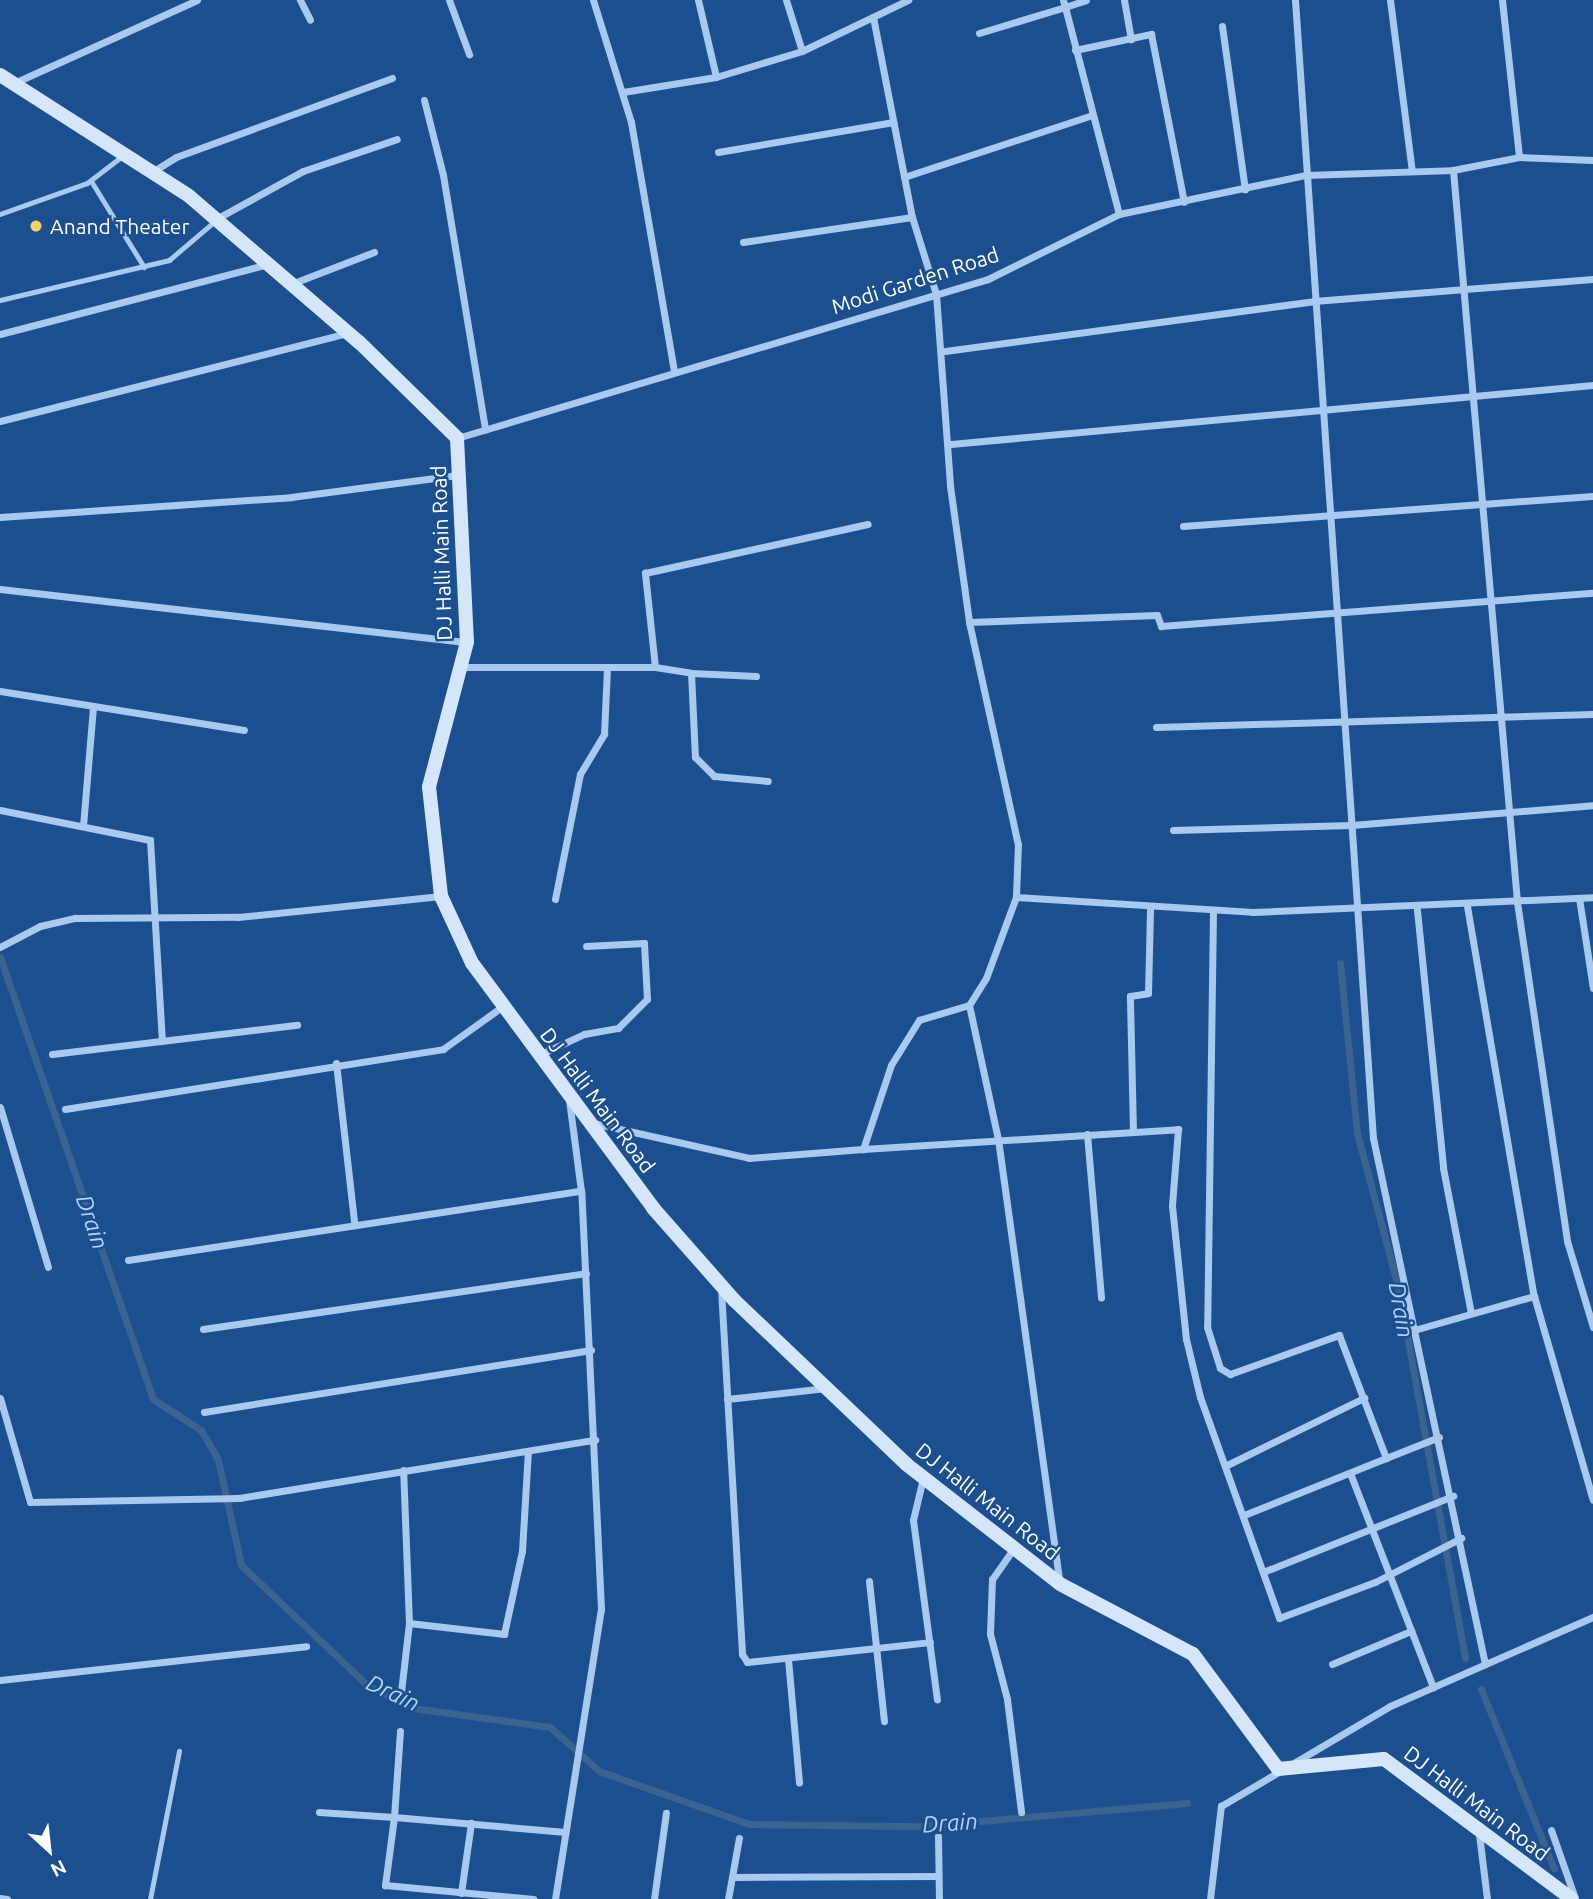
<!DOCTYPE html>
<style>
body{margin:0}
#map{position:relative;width:1593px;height:1899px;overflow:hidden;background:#1b4f8f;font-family:Ubuntu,sans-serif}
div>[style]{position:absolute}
.stream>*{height:7px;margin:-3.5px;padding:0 3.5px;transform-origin:3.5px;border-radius:3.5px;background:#3c6290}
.lane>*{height:5px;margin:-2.5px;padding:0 2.5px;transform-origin:2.5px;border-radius:2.5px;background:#a9c9ee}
.street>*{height:7px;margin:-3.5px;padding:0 3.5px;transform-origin:3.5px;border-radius:3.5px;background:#a9c9ee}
.secondary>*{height:14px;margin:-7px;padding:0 7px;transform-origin:7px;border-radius:7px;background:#d6e6fa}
.dots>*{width:19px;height:19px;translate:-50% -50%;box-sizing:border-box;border:4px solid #1b4f8f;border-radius:50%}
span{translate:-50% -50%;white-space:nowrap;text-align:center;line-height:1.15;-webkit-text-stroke:5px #1b4f8f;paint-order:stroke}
.poi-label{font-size:21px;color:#fff}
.left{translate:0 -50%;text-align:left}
.street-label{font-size:21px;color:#fff}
.water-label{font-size:23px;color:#b5d3f5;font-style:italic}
.north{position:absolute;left:14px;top:1815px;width:70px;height:70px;-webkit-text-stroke:5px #1b4f8f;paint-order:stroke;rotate:153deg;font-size:19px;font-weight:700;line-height:28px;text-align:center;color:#fff}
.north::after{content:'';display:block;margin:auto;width:24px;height:32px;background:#fff;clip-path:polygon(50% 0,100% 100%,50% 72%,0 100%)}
</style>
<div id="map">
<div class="stream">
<div style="left:0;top:957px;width:468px;rotate:70.9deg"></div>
<div style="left:153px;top:1399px;width:57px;rotate:32.9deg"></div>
<div style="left:201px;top:1430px;width:34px;rotate:60deg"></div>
<div style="left:218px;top:1460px;width:107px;rotate:77.6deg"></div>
<div style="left:241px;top:1565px;width:175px;rotate:43.6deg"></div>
<div style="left:368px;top:1686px;width:50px;rotate:26.1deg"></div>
<div style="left:413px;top:1708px;width:138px;rotate:7.9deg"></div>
<div style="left:550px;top:1727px;width:66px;rotate:41.9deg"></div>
<div style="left:599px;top:1771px;width:159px;rotate:19.5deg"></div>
<div style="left:749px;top:1824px;width:174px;rotate:0.7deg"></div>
<div style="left:923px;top:1826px;width:265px;rotate:-5deg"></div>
<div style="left:1340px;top:963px;width:171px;rotate:84.3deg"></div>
<div style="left:1357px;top:1133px;width:163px;rotate:75.1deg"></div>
<div style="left:1399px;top:1291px;width:373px;rotate:79.8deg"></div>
<div style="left:1481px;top:1689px;width:194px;rotate:67.9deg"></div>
</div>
<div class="lane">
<div style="left:91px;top:181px;width:101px;rotate:58.4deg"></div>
<div style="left:0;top:214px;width:92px;rotate:-19.6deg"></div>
<div style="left:87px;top:183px;width:44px;rotate:-37.6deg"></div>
<div style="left:0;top:300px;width:174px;rotate:-13.3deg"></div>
<div style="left:169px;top:260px;width:62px;rotate:-40.4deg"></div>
<div style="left:150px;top:1899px;width:151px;rotate:-78.9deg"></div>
</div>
<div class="street">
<div style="left:300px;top:0;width:22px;rotate:63deg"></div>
<div style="left:449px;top:0;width:58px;rotate:69.7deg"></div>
<div style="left:593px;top:0;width:128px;rotate:72.7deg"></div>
<div style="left:631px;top:122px;width:254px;rotate:80.2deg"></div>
<div style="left:698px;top:0;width:79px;rotate:76.8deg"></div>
<div style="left:716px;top:77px;width:90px;rotate:-16.8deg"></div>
<div style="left:802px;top:51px;width:118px;rotate:-25.7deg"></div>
<div style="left:786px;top:0;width:53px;rotate:72.6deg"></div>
<div style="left:1063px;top:0;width:7px;rotate:74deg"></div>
<div style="left:1065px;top:7px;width:22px;rotate:-18deg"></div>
<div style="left:1124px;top:0;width:40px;rotate:80deg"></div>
<div style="left:1295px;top:0;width:1141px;rotate:86.08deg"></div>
<div style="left:1373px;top:1138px;width:538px;rotate:77.98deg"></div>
<div style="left:1390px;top:0;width:172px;rotate:82.7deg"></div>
<div style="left:1502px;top:0;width:158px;rotate:83.8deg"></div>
<div style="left:873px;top:17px;width:204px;rotate:79deg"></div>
<div style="left:912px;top:217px;width:81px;rotate:72.7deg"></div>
<div style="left:936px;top:294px;width:193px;rotate:85.8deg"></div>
<div style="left:950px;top:486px;width:137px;rotate:82deg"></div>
<div style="left:969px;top:622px;width:227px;rotate:77.6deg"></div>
<div style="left:1018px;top:844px;width:53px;rotate:92.2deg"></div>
<div style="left:1016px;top:897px;width:86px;rotate:110.3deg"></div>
<div style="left:986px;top:978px;width:32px;rotate:122deg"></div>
<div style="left:969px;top:1005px;width:52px;rotate:163.3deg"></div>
<div style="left:919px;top:1020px;width:53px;rotate:121.9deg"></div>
<div style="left:891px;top:1065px;width:89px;rotate:108.4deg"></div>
<div style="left:863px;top:1149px;width:316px;rotate:-3.6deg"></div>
<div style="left:1178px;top:1129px;width:77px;rotate:94.5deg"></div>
<div style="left:1172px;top:1206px;width:134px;rotate:84deg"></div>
<div style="left:1186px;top:1339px;width:60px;rotate:76.4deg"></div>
<div style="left:1200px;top:1397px;width:235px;rotate:70.3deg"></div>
<div style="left:1279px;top:1618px;width:103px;rotate:-20.6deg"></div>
<div style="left:1375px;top:1582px;width:97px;rotate:-27.1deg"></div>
<div style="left:1222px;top:26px;width:165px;rotate:82deg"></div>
<div style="left:979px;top:33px;width:90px;rotate:-16.8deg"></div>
<div style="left:1065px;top:7px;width:214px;rotate:75.4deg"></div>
<div style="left:1075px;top:50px;width:78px;rotate:-11.9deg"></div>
<div style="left:1151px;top:34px;width:171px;rotate:78.9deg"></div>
<div style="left:14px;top:83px;width:201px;rotate:-24.4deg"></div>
<div style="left:623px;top:92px;width:94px;rotate:-9.2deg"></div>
<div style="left:424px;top:100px;width:77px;rotate:75.8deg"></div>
<div style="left:443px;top:175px;width:258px;rotate:80.6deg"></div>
<div style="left:718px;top:152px;width:178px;rotate:-9.7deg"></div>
<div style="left:1453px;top:170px;width:735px;rotate:85deg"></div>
<div style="left:1517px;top:902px;width:343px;rotate:81.6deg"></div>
<div style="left:1567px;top:1241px;width:90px;rotate:73.2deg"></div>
<div style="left:152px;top:172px;width:28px;rotate:-32deg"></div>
<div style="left:176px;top:157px;width:230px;rotate:-20.1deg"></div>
<div style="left:904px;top:177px;width:196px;rotate:-18.2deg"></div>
<div style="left:216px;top:219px;width:99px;rotate:-28.9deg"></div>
<div style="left:303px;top:171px;width:99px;rotate:-18.8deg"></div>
<div style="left:743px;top:242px;width:171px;rotate:-8.4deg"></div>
<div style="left:291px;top:284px;width:89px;rotate:-21.1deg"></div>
<div style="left:0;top:334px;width:277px;rotate:-14.6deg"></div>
<div style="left:945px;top:351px;width:372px;rotate:-7.7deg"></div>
<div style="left:1314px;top:301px;width:280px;rotate:-4.5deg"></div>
<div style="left:0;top:421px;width:359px;rotate:-14.2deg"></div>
<div style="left:457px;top:438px;width:554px;rotate:-16.67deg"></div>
<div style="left:988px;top:279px;width:146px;rotate:-26.4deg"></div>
<div style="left:1119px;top:214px;width:191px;rotate:-11.8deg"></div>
<div style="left:1306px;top:175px;width:147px;rotate:-1.9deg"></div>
<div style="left:1453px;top:170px;width:67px;rotate:-11.1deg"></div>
<div style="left:1519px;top:157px;width:74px;rotate:2.3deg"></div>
<div style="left:951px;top:444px;width:645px;rotate:-5.25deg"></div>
<div style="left:0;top:517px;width:292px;rotate:-3.9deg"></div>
<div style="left:291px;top:497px;width:168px;rotate:-7.5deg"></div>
<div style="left:1183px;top:526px;width:411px;rotate:-4.2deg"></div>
<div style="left:0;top:589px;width:470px;rotate:6.5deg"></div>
<div style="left:969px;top:622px;width:188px;rotate:-2.1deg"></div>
<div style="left:1157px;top:615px;width:12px;rotate:70deg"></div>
<div style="left:1161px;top:626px;width:433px;rotate:-4.4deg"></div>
<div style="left:463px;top:667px;width:192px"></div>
<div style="left:655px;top:667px;width:36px;rotate:9deg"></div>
<div style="left:655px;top:667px;width:95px;rotate:-96.1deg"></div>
<div style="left:645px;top:573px;width:228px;rotate:-12.4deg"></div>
<div style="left:756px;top:676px;width:65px;rotate:-177.4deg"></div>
<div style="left:691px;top:673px;width:84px;rotate:87.3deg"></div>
<div style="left:695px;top:757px;width:27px;rotate:45deg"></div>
<div style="left:714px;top:776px;width:54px;rotate:5.3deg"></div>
<div style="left:0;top:691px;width:247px;rotate:9.1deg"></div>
<div style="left:1156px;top:727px;width:437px;rotate:-1.7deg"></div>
<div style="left:0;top:810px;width:153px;rotate:11.3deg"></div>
<div style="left:150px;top:840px;width:201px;rotate:86.6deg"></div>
<div style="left:83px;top:826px;width:120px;rotate:-85.2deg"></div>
<div style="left:1173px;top:830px;width:179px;rotate:-1.6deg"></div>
<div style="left:1352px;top:825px;width:242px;rotate:-4.7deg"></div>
<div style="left:1016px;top:897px;width:237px;rotate:3.6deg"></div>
<div style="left:1253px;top:912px;width:340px;rotate:-2.5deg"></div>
<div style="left:1579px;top:898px;width:91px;rotate:81.2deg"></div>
<div style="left:555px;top:899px;width:127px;rotate:-78.7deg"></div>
<div style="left:580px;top:774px;width:47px;rotate:-59deg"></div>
<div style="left:604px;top:734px;width:67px;rotate:-87.4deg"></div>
<div style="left:1467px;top:906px;width:396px;rotate:80.3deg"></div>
<div style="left:1534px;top:1296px;width:212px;rotate:73.9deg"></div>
<div style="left:1417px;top:910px;width:259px;rotate:84.2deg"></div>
<div style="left:1443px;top:1168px;width:148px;rotate:79.1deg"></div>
<div style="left:1213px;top:911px;width:416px;rotate:90.8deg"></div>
<div style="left:1207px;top:1327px;width:43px;rotate:72.4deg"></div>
<div style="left:1220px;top:1368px;width:12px;rotate:31deg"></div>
<div style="left:1230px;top:1374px;width:116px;rotate:-19.7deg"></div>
<div style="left:1339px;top:1335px;width:132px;rotate:69.1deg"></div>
<div style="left:1386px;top:1458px;width:153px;rotate:158.1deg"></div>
<div style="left:0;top:947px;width:45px;rotate:-27.7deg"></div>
<div style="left:40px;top:926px;width:36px;rotate:-13deg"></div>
<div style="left:75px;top:918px;width:163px;rotate:-0.4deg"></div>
<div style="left:238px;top:917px;width:204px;rotate:-5.9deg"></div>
<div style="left:969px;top:1005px;width:137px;rotate:77.8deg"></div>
<div style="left:998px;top:1139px;width:449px;rotate:82.1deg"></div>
<div style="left:52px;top:1054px;width:247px;rotate:-6.8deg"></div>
<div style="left:539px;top:1055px;width:50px;rotate:-25deg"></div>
<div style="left:584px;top:1034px;width:35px;rotate:-10deg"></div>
<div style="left:618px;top:1028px;width:41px;rotate:-45deg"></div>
<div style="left:647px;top:999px;width:56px;rotate:-93.1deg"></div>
<div style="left:644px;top:943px;width:58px;rotate:177deg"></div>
<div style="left:336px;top:1063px;width:160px;rotate:83.5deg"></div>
<div style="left:0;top:1107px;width:167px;rotate:73.3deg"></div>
<div style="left:65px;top:1109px;width:383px;rotate:-9deg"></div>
<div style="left:443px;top:1049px;width:74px;rotate:-35.6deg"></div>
<div style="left:593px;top:1123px;width:160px;rotate:12.6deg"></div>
<div style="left:749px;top:1158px;width:114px;rotate:-4.5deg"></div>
<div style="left:1133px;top:1132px;width:136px;rotate:-91.3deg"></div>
<div style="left:1130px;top:996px;width:18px;rotate:-9deg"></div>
<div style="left:1148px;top:993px;width:84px;rotate:-88.6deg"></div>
<div style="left:1087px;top:1134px;width:164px;rotate:85.1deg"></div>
<div style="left:128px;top:1260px;width:458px;rotate:-8.7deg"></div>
<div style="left:721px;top:1289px;width:366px;rotate:86.7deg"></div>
<div style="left:742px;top:1654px;width:9px;rotate:58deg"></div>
<div style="left:747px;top:1662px;width:184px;rotate:-6.2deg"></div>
<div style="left:203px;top:1329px;width:387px;rotate:-8.3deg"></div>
<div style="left:1414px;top:1330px;width:125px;rotate:-15.8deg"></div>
<div style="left:0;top:1398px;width:108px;rotate:73.9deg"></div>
<div style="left:30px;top:1502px;width:209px;rotate:-1.1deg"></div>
<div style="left:239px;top:1498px;width:361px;rotate:-9.3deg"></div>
<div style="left:727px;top:1399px;width:100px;rotate:-6.3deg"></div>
<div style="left:204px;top:1412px;width:392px;rotate:-9.1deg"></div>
<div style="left:1386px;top:1458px;width:57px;rotate:-21.6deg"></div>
<div style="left:1227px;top:1465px;width:153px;rotate:-26.1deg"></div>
<div style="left:1350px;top:1473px;width:230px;rotate:68.8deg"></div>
<div style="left:923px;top:1478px;width:43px;rotate:103.4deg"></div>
<div style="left:913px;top:1520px;width:181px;rotate:82.4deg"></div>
<div style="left:1014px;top:1548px;width:38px;rotate:125deg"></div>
<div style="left:992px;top:1579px;width:55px;rotate:92.1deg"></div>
<div style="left:990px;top:1634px;width:67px;rotate:75.3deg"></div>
<div style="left:1007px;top:1699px;width:114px;rotate:82.9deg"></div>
<div style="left:1263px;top:1572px;width:205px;rotate:-21.8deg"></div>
<div style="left:869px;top:1581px;width:141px;rotate:83.9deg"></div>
<div style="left:409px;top:1623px;width:96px;rotate:6.6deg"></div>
<div style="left:504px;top:1634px;width:85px;rotate:-77.8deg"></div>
<div style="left:522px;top:1551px;width:100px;rotate:-86.6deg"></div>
<div style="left:788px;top:1659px;width:124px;rotate:84.9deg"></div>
<div style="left:1332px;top:1664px;width:86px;rotate:-22.7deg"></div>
<div style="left:0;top:1680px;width:308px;rotate:-6.3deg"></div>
<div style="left:401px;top:1692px;width:69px;rotate:-83.4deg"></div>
<div style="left:409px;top:1623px;width:153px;rotate:-92.2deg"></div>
<div style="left:400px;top:1731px;width:86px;rotate:94deg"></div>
<div style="left:394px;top:1817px;width:172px;rotate:5deg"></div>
<div style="left:319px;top:1812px;width:75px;rotate:3.8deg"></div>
<div style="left:394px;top:1817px;width:69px;rotate:97.5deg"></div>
<div style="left:385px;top:1885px;width:149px;rotate:5.4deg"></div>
<div style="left:1551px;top:1830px;width:72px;rotate:70.6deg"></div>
<div style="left:1479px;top:1834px;width:65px;rotate:83deg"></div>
<div style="left:938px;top:1836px;width:63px;rotate:89.1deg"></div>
<div style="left:732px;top:1877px;width:206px;rotate:-0.3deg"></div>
<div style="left:461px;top:1893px;width:71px;rotate:-81.9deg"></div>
<div style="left:0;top:1898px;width:7px;rotate:8deg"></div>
<div style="left:555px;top:1899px;width:294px;rotate:-81deg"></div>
<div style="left:601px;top:1609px;width:418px;rotate:-92.7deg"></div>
<div style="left:581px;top:1191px;width:92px;rotate:-97.5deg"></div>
<div style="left:654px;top:1899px;width:87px;rotate:-82.1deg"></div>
<div style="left:728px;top:1899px;width:62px;rotate:-79.8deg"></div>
<div style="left:1210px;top:1899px;width:94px;rotate:-83.3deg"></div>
<div style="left:1221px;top:1806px;width:196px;rotate:-30.6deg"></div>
<div style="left:1390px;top:1706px;width:222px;rotate:-23.7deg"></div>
</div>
<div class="secondary">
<div style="left:0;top:75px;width:224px;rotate:32.6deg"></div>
<div style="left:189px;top:196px;width:224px;rotate:40.7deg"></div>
<div style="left:359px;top:342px;width:137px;rotate:44.4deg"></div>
<div style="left:457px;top:438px;width:204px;rotate:87.2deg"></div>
<div style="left:467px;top:642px;width:150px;rotate:104.7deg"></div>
<div style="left:429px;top:787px;width:110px;rotate:83.7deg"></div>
<div style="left:441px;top:896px;width:74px;rotate:65.2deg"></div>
<div style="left:472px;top:963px;width:305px;rotate:53.5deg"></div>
<div style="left:653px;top:1208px;width:123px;rotate:48.6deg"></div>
<div style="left:734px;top:1300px;width:238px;rotate:43.6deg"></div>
<div style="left:906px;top:1464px;width:195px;rotate:37.9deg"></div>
<div style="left:1060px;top:1584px;width:150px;rotate:27.8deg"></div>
<div style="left:1193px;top:1654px;width:143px;rotate:53.5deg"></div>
<div style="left:1278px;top:1769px;width:106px;rotate:-5.4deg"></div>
<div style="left:1384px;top:1759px;width:234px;rotate:36.7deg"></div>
</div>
<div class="dots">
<div style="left:36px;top:226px;background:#ffd166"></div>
</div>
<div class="poi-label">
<span class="left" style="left:50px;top:226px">Anand Theater</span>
</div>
<div class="street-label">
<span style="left:915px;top:280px;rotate:-18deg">Modi Garden Road</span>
<span style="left:441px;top:553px;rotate:-92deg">DJ Halli Main Road</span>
<span style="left:598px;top:1100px;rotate:53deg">DJ Halli Main Road</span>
<span style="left:988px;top:1501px;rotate:38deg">DJ Halli Main Road</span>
<span style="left:1477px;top:1803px;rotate:37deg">DJ Halli Main Road</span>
</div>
<div class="water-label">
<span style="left:92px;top:1222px;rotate:71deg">Drain</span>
<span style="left:1401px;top:1310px;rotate:80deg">Drain</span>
<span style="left:393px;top:1693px;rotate:25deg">Drain</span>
<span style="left:950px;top:1823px;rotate:-4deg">Drain</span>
</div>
<div class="north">N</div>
</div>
